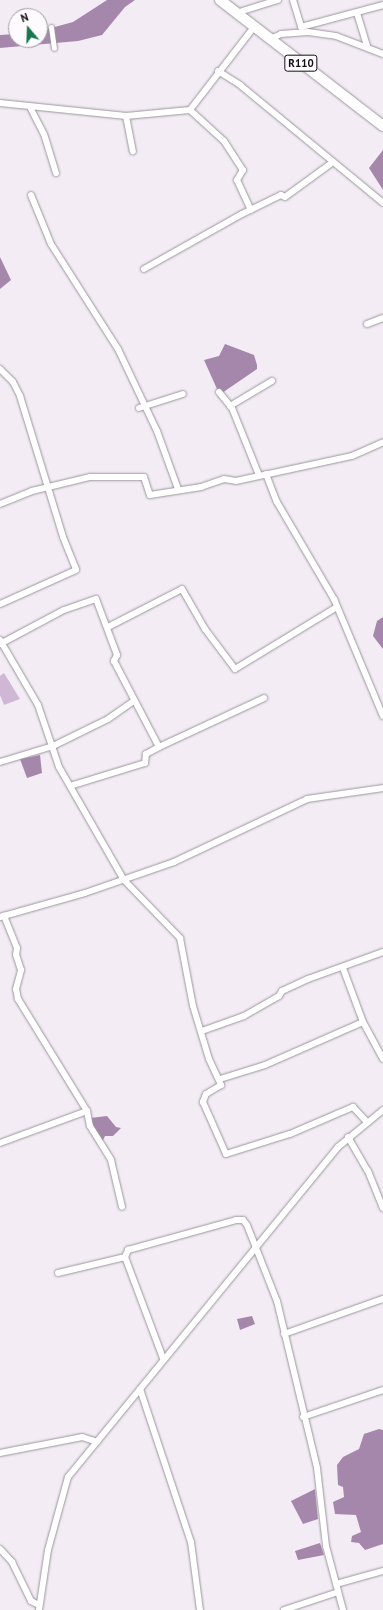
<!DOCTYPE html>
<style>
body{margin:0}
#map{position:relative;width:383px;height:1610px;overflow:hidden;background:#f3ecf5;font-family:"PT Sans",sans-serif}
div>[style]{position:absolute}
.green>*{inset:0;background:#cfb7d5}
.water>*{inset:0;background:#a587ac}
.roads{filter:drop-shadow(0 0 1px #9b959c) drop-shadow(0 0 1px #9b959c)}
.pedestrian>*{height:5px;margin:-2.5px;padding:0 2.5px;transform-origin:2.5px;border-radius:2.5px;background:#fff}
.minor>*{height:6px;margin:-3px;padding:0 3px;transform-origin:3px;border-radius:3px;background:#fff}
.primary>*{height:10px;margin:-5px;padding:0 5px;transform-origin:5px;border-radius:5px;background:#fff}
span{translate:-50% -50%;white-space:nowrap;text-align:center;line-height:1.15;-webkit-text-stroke:3.5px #fefbff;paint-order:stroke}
.shield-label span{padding:1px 3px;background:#fefbff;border:1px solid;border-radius:3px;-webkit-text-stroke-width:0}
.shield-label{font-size:11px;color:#121013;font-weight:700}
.north{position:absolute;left:8px;top:8px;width:40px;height:40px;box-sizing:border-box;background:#fefbff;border:1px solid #a09da1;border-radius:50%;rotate:341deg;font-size:11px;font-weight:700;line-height:16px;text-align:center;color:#121013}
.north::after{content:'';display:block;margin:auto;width:14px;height:18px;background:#18774d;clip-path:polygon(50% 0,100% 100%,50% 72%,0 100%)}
</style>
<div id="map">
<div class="green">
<div style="clip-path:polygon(4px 673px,20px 699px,4px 705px,0 695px,0 676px)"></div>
</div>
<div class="water">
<div style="clip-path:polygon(107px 0,135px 0,125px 7px,102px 35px,78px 41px,0 48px,0 35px,16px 34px,16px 40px,40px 40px,40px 31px,73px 22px)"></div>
<div style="clip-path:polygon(383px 150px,383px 190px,369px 168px)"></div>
<div style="clip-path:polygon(0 257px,11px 280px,0 289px)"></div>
<div style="clip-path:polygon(225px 344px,254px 355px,257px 365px,257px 369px,222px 393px,217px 389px,204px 360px,219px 356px)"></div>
<div style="clip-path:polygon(383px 617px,383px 649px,373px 636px,377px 621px)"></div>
<div style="clip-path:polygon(40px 755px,42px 773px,27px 778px,20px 759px)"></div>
<div style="clip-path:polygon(107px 1116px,116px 1127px,121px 1128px,113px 1136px,105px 1136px,102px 1142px,98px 1139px,90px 1118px)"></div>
<div style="clip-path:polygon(252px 1316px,255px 1324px,240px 1330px,237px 1319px)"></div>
<div style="clip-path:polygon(379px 1429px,383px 1430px,383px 1544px,365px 1550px,359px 1543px,351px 1542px,352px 1536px,361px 1532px,356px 1515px,335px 1514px,333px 1502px,344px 1497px,343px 1487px,338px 1485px,337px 1465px,343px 1457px,359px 1449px,364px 1434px)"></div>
<div style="clip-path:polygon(315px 1489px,318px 1519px,303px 1524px,291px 1501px)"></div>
<div style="clip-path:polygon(320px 1543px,324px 1555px,298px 1560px,295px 1551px)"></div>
</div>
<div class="roads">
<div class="pedestrian">
<div style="left:51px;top:27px;width:21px;rotate:82deg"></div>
</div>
<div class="minor">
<div style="left:293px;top:0;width:28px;rotate:73deg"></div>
<div style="left:301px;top:27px;width:85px;rotate:-15deg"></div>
<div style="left:236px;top:13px;width:44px;rotate:-17.2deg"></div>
<div style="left:357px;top:13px;width:34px;rotate:73deg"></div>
<div style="left:270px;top:39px;width:12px;rotate:-24deg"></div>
<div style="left:281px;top:34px;width:27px;rotate:-4deg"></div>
<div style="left:308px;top:32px;width:28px;rotate:8deg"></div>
<div style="left:336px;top:36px;width:50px;rotate:21deg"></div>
<div style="left:218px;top:71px;width:26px;rotate:32deg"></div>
<div style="left:240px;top:85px;width:185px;rotate:39.5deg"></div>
<div style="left:0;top:103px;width:127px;rotate:5.9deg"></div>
<div style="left:126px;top:116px;width:64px;rotate:-5.4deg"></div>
<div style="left:190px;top:110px;width:105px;rotate:-52.4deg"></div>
<div style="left:30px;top:107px;width:30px;rotate:63deg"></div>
<div style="left:44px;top:134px;width:41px;rotate:72.9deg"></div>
<div style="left:190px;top:110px;width:46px;rotate:42.4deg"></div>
<div style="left:224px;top:141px;width:35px;rotate:57deg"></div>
<div style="left:243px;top:170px;width:12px;rotate:121deg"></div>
<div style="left:237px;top:180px;width:33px;rotate:65deg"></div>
<div style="left:126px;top:116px;width:36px;rotate:79deg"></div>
<div style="left:31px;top:195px;width:53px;rotate:67.8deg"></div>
<div style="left:51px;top:244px;width:125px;rotate:57.5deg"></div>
<div style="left:118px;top:349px;width:91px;rotate:64.6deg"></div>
<div style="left:157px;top:431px;width:62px;rotate:70.1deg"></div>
<div style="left:144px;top:269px;width:112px;rotate:-29.3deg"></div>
<div style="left:242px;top:214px;width:43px;rotate:-26deg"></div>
<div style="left:281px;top:195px;width:4px;rotate:27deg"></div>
<div style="left:285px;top:197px;width:59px;rotate:-36.1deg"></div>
<div style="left:367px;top:324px;width:17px;rotate:-21deg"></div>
<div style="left:0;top:369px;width:18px;rotate:45deg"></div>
<div style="left:13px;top:382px;width:16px;rotate:63deg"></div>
<div style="left:20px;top:396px;width:147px;rotate:73deg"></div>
<div style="left:63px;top:537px;width:35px;rotate:68deg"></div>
<div style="left:76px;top:570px;width:83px;rotate:155.9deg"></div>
<div style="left:219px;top:392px;width:21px;rotate:51deg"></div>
<div style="left:232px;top:408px;width:72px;rotate:68.1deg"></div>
<div style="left:230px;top:406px;width:49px;rotate:-30.8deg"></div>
<div style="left:139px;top:408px;width:46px;rotate:-17.7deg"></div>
<div style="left:266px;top:474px;width:30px;rotate:69deg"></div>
<div style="left:277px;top:502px;width:113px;rotate:59.6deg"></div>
<div style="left:334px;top:599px;width:127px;rotate:67.3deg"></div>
<div style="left:0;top:504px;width:35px;rotate:-22deg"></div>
<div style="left:32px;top:491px;width:60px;rotate:-13.6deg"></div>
<div style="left:90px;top:477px;width:54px"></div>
<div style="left:144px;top:477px;width:19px;rotate:72deg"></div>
<div style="left:150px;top:495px;width:52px;rotate:-8.9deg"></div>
<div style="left:201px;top:487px;width:24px;rotate:-19deg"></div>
<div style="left:224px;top:479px;width:12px;rotate:9deg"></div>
<div style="left:236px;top:481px;width:119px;rotate:-12.2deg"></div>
<div style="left:352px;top:456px;width:34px;rotate:-24deg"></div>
<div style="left:108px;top:627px;width:83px;rotate:-27.2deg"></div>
<div style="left:182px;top:589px;width:46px;rotate:60.1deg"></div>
<div style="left:205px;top:629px;width:50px;rotate:53.1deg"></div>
<div style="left:235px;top:669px;width:119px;rotate:-31.3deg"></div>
<div style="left:0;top:640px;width:75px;rotate:59.7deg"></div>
<div style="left:38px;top:705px;width:65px;rotate:71.3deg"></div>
<div style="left:59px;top:767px;width:130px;rotate:60.1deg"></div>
<div style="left:124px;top:880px;width:81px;rotate:46deg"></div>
<div style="left:180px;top:938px;width:69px;rotate:79.2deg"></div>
<div style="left:193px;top:1006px;width:55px;rotate:73.2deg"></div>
<div style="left:209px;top:1059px;width:29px;rotate:65deg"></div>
<div style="left:221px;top:1085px;width:17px;rotate:149deg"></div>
<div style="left:206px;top:1094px;width:9px;rotate:111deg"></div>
<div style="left:203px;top:1102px;width:57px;rotate:66.1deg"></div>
<div style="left:226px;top:1154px;width:67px;rotate:-17.4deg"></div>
<div style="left:290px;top:1134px;width:69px;rotate:-23.2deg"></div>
<div style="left:353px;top:1107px;width:21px;rotate:47deg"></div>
<div style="left:0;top:644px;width:72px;rotate:-28deg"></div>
<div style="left:64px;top:610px;width:34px;rotate:-19deg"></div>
<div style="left:96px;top:599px;width:60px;rotate:69.4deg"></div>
<div style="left:117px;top:655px;width:7px;rotate:117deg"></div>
<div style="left:114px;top:661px;width:97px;rotate:62.4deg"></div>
<div style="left:159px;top:747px;width:15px;rotate:152deg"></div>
<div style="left:146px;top:754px;width:9px;rotate:96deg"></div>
<div style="left:145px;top:763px;width:78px;rotate:163deg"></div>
<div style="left:159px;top:747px;width:116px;rotate:-25deg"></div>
<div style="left:0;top:762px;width:55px;rotate:-16.8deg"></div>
<div style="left:53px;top:746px;width:61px;rotate:-26.1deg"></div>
<div style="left:108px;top:719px;width:32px;rotate:-35deg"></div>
<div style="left:0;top:917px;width:88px;rotate:-15.8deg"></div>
<div style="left:85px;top:893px;width:94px;rotate:-19.2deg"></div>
<div style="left:174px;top:862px;width:147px;rotate:-25.3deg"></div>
<div style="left:307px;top:799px;width:77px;rotate:-8.2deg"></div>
<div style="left:363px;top:1022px;width:42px;rotate:61.6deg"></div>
<div style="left:202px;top:1031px;width:45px;rotate:-19.7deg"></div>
<div style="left:244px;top:1016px;width:40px;rotate:-29.7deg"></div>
<div style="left:279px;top:996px;width:6px;rotate:-59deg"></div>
<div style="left:282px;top:991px;width:29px;rotate:-25deg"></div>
<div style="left:308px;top:979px;width:80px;rotate:-19.8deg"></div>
<div style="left:220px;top:1079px;width:47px;rotate:-17.3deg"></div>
<div style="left:265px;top:1065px;width:107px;rotate:-23.7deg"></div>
<div style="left:363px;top:1022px;width:58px;rotate:-110.3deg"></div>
<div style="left:87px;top:1111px;width:15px;rotate:79deg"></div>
<div style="left:90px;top:1126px;width:40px;rotate:58deg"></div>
<div style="left:111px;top:1160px;width:48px;rotate:76.8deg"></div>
<div style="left:348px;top:1137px;width:39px;rotate:60deg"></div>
<div style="left:368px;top:1171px;width:40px;rotate:68deg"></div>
<div style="left:0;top:1143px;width:93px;rotate:-20.2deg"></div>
<div style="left:87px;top:1111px;width:132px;rotate:-121.6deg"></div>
<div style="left:18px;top:999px;width:10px;rotate:-101deg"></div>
<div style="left:16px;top:989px;width:20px;rotate:-75deg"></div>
<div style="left:21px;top:970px;width:16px;rotate:-108deg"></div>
<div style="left:16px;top:955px;width:7px;rotate:-82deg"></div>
<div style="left:17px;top:948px;width:35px;rotate:-112deg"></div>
<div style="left:125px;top:1257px;width:8px;rotate:-67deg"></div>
<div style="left:128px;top:1250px;width:112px;rotate:-15.5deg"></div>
<div style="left:236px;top:1220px;width:7px"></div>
<div style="left:243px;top:1220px;width:6px;rotate:51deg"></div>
<div style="left:247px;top:1225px;width:82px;rotate:68.5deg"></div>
<div style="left:277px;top:1301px;width:172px;rotate:76.5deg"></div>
<div style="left:317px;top:1468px;width:79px;rotate:83.4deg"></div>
<div style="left:326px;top:1546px;width:66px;rotate:75.1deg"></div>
<div style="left:58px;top:1273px;width:69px;rotate:-13.4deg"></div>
<div style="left:125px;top:1257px;width:108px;rotate:69.4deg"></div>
<div style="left:284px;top:1334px;width:105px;rotate:-19.5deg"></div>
<div style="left:140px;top:1389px;width:161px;rotate:71.6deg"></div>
<div style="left:191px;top:1542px;width:69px;rotate:82.5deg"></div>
<div style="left:303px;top:1417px;width:84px;rotate:-18.6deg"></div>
<div style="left:0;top:1453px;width:84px;rotate:-11deg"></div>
<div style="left:82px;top:1437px;width:16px;rotate:18deg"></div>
<div style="left:0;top:1549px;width:18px;rotate:47deg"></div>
<div style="left:12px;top:1562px;width:43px;rotate:64deg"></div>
<div style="left:31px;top:1601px;width:9px;rotate:27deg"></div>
<div style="left:336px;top:1584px;width:49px;rotate:-15.5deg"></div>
<div style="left:39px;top:1610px;width:61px;rotate:-81.5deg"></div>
<div style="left:48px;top:1550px;width:76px;rotate:-74.7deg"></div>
<div style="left:68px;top:1477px;width:426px;rotate:-50.7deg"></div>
<div style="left:338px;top:1147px;width:58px;rotate:-39.4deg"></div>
<div style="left:284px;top:1610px;width:57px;rotate:-18.4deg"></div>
</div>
<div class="primary">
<div style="left:220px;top:0;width:206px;rotate:37.7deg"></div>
</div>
</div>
<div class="shield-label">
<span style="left:301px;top:63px">R110</span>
</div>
<div class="north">N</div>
</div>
